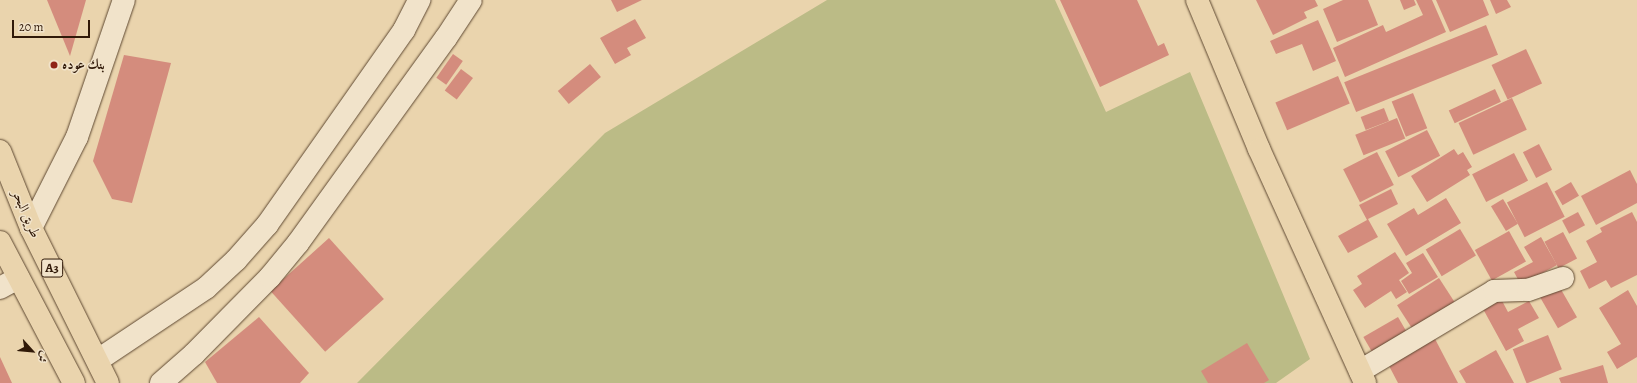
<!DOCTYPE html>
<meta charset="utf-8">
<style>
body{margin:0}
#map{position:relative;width:1637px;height:383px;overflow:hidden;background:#ead4ad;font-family:Alegreya,Amiri,serif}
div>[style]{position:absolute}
.green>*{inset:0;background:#bbbb86}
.building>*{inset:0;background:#d48c7d;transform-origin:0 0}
.roads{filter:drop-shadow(0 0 1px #5e4831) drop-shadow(0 0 1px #5e4831)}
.minor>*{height:22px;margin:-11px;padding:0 11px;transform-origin:11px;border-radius:11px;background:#f1e3ca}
.major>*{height:22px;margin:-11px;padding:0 11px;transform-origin:11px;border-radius:11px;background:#ead4ad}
.highway>*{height:22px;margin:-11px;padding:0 11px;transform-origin:11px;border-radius:11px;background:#ead4ad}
.dots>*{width:11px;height:11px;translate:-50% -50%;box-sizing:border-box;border:2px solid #f1e3ca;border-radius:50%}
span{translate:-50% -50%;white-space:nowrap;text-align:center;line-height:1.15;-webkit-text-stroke:3px #f1e3ca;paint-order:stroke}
.shield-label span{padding:1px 3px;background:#f1e3ca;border:1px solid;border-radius:3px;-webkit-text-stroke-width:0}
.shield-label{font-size:13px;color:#301908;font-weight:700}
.poi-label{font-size:14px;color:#301908;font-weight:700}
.left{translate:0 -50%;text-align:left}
.street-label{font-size:14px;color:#301908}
.north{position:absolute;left:12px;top:331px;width:40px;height:40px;-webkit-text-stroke:3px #f1e3ca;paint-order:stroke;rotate:117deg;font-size:11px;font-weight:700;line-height:16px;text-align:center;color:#301908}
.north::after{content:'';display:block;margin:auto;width:14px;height:18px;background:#301908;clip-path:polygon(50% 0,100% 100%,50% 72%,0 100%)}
.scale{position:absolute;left:12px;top:20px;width:78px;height:18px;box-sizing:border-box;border:2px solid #301908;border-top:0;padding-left:5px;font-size:12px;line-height:14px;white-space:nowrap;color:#301908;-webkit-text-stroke:3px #f1e3ca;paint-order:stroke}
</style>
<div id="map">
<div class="green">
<div style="clip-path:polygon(827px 0,1055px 0,1106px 112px,1190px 72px,1310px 359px,1276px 383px,357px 383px,605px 133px)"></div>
</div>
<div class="building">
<div style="clip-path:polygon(47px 0,86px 0,70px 56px)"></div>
<div style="clip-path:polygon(611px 0,642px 0,617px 12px)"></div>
<div style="clip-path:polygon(1060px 0,1137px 0,1158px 46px,1164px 43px,1169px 55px,1100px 87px)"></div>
<div style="clip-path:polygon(1256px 0,1315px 0,1318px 6px,1304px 12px,1307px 18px,1273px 35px)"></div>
<div style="clip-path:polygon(1343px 0,1368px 0,1378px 25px,1337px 42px,1323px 9px)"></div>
<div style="clip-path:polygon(1400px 0,1414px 0,1416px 5px,1404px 10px)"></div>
<div style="clip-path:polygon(1416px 0,1432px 0,1446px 32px,1345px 77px,1333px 48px,1383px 25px,1386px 32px,1423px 15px)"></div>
<div style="clip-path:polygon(1436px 0,1483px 0,1489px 15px,1450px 32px)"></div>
<div style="clip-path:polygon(1490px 0,1507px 0,1511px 7px,1496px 14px)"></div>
<div style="clip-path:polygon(635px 19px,646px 38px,627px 48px,631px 55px,615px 64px,600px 38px)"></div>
<div style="clip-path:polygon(1318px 20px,1336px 61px,1313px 71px,1302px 44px,1276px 54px,1270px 41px)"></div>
<div style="left:1486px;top:25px;width:32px;height:153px;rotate:68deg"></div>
<div style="left:1526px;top:49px;width:38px;height:38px;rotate:65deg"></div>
<div style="left:453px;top:54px;width:12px;height:29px;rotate:35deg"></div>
<div style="clip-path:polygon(124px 55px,171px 63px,132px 203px,112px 199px,93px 161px)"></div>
<div style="left:590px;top:64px;width:17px;height:42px;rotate:50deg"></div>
<div style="left:461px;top:69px;width:15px;height:27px;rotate:37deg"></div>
<div style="left:1338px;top:76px;width:30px;height:68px;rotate:67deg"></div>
<div style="left:1495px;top:89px;width:14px;height:51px;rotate:65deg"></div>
<div style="left:1413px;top:93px;width:38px;height:23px;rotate:68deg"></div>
<div style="left:1512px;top:98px;width:35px;height:59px;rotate:65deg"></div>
<div style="left:1384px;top:108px;width:14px;height:25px;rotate:69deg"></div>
<div style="left:1397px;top:118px;width:22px;height:45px;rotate:68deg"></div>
<div style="left:1427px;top:130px;width:29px;height:47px;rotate:63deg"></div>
<div style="left:1539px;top:144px;width:29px;height:18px;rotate:63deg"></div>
<div style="clip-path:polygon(1454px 149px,1458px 155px,1463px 152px,1472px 167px,1467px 170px,1470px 175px,1427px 202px,1411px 176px)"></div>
<div style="left:1377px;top:152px;width:37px;height:38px;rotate:63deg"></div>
<div style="left:1514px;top:153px;width:31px;height:47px;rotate:63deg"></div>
<div style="clip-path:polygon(1630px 170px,1637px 184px,1637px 203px,1596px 225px,1581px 196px)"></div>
<div style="left:1547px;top:182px;width:39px;height:45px;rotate:63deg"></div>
<div style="left:1571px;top:182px;width:16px;height:19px;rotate:60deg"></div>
<div style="clip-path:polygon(1391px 189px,1398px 204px,1368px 219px,1378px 237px,1348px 253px,1338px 236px,1367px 220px,1359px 205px)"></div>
<div style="clip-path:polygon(1446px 198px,1461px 223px,1406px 256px,1387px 224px,1414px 208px,1418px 215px)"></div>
<div style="left:1503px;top:199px;width:29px;height:14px;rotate:59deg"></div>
<div style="left:1578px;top:212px;width:15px;height:18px;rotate:62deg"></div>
<div style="clip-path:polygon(1632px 212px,1637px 222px,1637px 275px,1611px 288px,1606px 280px,1589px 289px,1580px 271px,1597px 262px,1586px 241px,1602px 232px,1600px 228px)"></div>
<div style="left:1460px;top:229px;width:31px;height:40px;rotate:59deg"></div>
<div style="left:1509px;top:231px;width:35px;height:39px;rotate:61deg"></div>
<div style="left:1563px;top:232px;width:30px;height:21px;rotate:62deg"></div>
<div style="clip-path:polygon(1541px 237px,1557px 265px,1521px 285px,1514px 272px,1533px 262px,1524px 247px)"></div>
<div style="left:329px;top:238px;width:82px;height:79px;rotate:48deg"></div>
<div style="clip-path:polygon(1395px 252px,1409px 273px,1399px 280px,1407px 292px,1396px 299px,1391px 291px,1365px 308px,1353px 290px,1362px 284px,1357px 276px)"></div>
<div style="clip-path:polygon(1423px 253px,1438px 277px,1409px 294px,1401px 281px,1412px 273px,1406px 263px)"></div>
<div style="left:1439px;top:278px;width:30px;height:50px;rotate:57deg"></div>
<div style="left:1559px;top:286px;width:36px;height:22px;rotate:60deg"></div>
<div style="clip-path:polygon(1628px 290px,1637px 306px,1637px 357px,1617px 369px,1607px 352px,1621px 344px,1599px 308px)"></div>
<div style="clip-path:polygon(1500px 297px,1508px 312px,1529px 301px,1539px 318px,1518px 329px,1524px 341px,1506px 351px,1482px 307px)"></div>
<div style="clip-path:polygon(259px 317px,309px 373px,300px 383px,217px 383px,205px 362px)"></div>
<div style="left:1398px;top:317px;width:20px;height:40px;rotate:60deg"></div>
<div style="left:1548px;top:335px;width:37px;height:38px;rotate:68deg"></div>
<div style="clip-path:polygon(1434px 337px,1458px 383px,1398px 383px,1387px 362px)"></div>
<div style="clip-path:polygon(1247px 343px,1269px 380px,1264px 383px,1208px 383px,1201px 371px)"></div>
<div style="clip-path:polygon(1496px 350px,1514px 383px,1466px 383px,1459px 371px)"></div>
<div style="clip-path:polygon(0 357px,12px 383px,0 383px)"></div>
<div style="clip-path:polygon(1603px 365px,1608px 383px,1561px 383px,1559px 378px)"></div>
</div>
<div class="roads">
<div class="minor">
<div style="left:31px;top:228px;width:102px;rotate:-63.2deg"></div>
<div style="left:77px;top:137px;width:145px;rotate:-71.1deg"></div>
<div style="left:0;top:288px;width:21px;rotate:-29deg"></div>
<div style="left:98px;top:360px;width:130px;rotate:-33.7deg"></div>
<div style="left:206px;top:288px;width:41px;rotate:-43deg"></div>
<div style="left:236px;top:260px;width:47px;rotate:-48.5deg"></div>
<div style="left:267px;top:225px;width:238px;rotate:-54.9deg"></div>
<div style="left:404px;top:30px;width:34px;rotate:-63deg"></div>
<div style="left:1360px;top:371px;width:156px;rotate:-30.8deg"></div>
<div style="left:1494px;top:291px;width:34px;rotate:-2deg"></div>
<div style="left:1528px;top:290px;width:37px;rotate:-19deg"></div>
<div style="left:161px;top:383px;width:44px;rotate:-41.3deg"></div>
<div style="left:194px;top:354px;width:108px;rotate:-45.4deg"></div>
<div style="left:270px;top:277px;width:44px;rotate:-50.5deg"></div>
<div style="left:298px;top:243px;width:253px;rotate:-54.2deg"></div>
<div style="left:446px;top:38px;width:45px;rotate:-56.7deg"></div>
</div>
<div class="major">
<div style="left:1197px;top:0;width:161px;rotate:67.4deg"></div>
<div style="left:1259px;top:149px;width:257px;rotate:65.6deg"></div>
</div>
<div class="highway">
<div style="left:0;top:151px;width:83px;rotate:68.1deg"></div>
<div style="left:31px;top:228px;width:173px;rotate:63.6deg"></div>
<div style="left:0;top:242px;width:159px;rotate:62.3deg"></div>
</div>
</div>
<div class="dots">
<div style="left:54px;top:65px;background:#8f2418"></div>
</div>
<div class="shield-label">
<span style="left:52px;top:268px">A3</span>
</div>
<div class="poi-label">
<span class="left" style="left:62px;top:65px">بنك عوده</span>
</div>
<div class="street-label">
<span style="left:26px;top:214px;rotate:67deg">طريق البحر</span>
</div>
<div class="north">ش</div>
<div class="scale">20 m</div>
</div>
